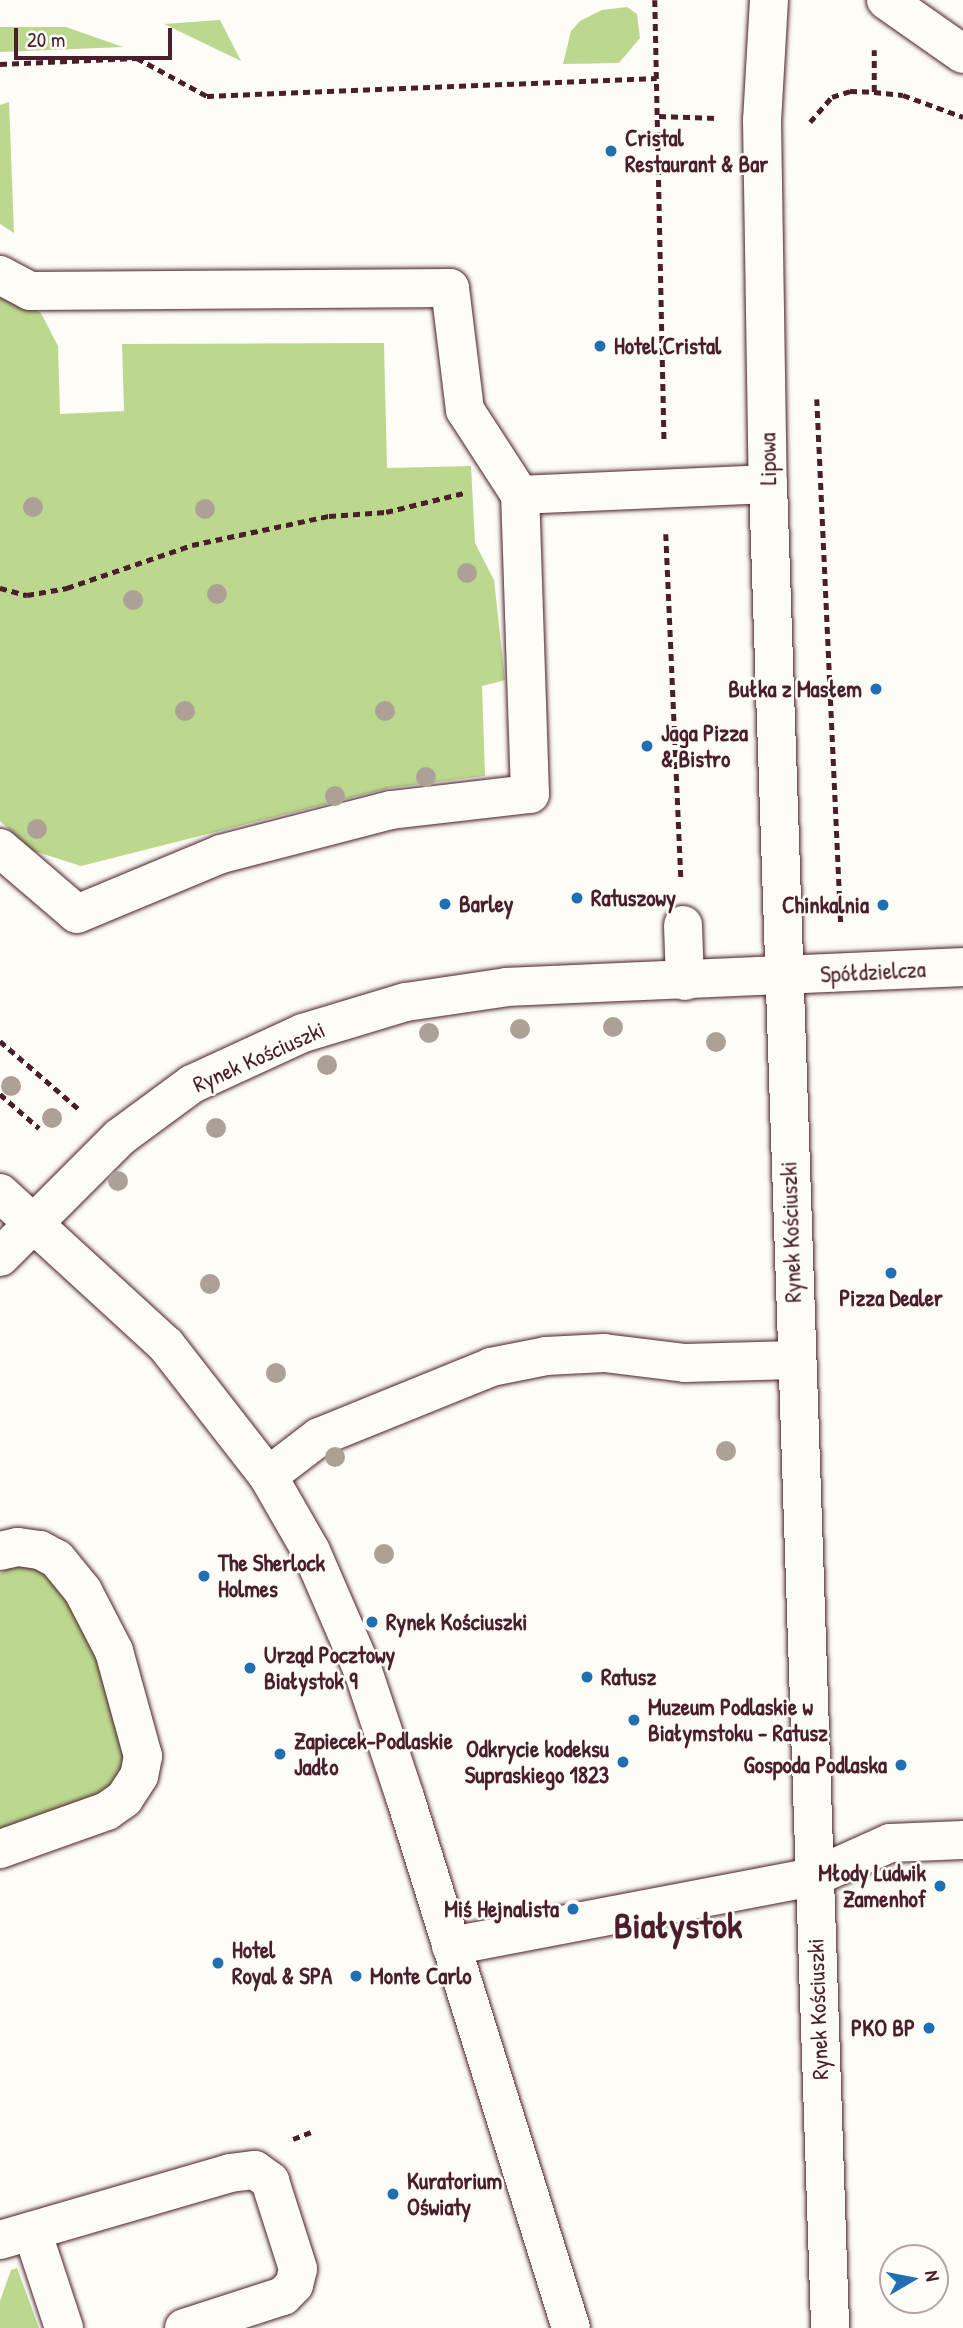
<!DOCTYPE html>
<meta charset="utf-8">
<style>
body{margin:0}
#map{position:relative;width:963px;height:2328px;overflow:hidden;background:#fdfcf7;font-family:"Patrick Hand",sans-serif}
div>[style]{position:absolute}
.green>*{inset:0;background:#bcd88f}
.path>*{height:4.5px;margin-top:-2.25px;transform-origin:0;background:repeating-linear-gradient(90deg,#4a1f2b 0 7px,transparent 0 12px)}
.roads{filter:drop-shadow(0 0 2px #4a1f2b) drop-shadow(0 0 2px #4a1f2b)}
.minor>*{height:38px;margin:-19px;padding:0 19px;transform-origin:19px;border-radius:19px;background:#fdfcf7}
.trees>*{width:20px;height:20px;margin:-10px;border-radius:50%;background:#ada197}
.dots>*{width:19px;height:19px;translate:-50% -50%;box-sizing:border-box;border:4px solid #fdfcf7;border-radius:50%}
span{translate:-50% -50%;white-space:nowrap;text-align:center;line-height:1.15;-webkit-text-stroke:5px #fdfcf7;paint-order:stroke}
.poi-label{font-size:23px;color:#4a1f2b;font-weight:700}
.left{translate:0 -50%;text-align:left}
.right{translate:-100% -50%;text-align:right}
.street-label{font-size:23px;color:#4a1f2b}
.town-label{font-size:37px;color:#4a1f2b;font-weight:700}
.north{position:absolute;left:879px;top:2244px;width:70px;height:70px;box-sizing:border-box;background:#fdfcf7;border:2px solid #b5a4a5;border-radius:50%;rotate:80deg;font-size:19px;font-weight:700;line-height:28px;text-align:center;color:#4a1f2b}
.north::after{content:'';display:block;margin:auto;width:24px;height:32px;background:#1f6fb2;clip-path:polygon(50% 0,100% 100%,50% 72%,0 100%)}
.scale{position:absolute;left:14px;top:28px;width:158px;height:32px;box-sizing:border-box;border:4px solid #4a1f2b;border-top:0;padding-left:9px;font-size:21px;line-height:24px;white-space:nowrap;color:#4a1f2b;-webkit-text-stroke:5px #fdfcf7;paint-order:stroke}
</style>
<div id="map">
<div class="green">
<div style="clip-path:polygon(627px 7px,637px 14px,640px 38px,619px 63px,563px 64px,571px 31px,580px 21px,602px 10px)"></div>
<div style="clip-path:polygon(220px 20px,241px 61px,164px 24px)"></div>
<div style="clip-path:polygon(0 27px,66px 27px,123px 47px,0 52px)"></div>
<div style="clip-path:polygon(9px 102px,14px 233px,0 224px,0 105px)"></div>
<div style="clip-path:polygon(0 293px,41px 313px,58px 346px,60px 414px,124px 411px,122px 344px,384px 343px,387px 468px,471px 466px,475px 543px,494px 580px,505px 680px,482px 686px,485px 776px,390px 788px,81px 866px,31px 850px,0 821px)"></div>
<div style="clip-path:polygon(15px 1563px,37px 1565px,55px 1576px,97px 1638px,128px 1759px,107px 1795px,0 1832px,0 1574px)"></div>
<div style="clip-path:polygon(17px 2268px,39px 2328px,0 2328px,0 2301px,11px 2270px)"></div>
</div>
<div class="path">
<div style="left:655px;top:0;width:442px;rotate:88.8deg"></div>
<div style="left:0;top:64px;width:137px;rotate:-2.5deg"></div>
<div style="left:137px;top:58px;width:80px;rotate:28.5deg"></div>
<div style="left:207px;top:96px;width:450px;rotate:-2.3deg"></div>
<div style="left:874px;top:92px;width:29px;rotate:6deg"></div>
<div style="left:903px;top:95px;width:64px;rotate:20.1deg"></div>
<div style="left:659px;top:116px;width:58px;rotate:2deg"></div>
<div style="left:810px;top:122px;width:33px;rotate:-49deg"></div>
<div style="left:832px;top:97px;width:19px;rotate:-18deg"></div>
<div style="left:850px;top:91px;width:24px;rotate:2deg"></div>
<div style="left:874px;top:92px;width:42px;rotate:-90deg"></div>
<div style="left:817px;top:399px;width:527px;rotate:87.39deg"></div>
<div style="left:666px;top:534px;width:345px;rotate:87.5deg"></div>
<div style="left:0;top:588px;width:28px;rotate:15deg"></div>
<div style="left:27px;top:595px;width:41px;rotate:-9.9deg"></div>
<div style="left:67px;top:588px;width:132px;rotate:-19deg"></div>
<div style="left:192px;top:545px;width:140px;rotate:-12deg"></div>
<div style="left:329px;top:516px;width:57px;rotate:-4deg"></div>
<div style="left:386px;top:512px;width:80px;rotate:-13.7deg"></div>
<div style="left:0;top:1041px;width:107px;rotate:40.8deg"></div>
<div style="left:0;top:1094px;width:52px;rotate:41.1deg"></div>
<div style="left:293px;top:2139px;width:19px;rotate:-21deg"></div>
</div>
<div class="roads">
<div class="minor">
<div style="left:769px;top:0;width:120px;rotate:93.3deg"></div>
<div style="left:762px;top:120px;width:364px;rotate:89.1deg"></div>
<div style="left:768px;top:484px;width:1845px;rotate:88.07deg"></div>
<div style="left:886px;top:0;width:94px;rotate:35deg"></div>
<div style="left:0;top:275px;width:34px;rotate:28deg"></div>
<div style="left:30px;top:291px;width:420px;rotate:-0.4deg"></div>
<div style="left:450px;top:288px;width:123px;rotate:83deg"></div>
<div style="left:465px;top:410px;width:101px;rotate:57.1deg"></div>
<div style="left:0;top:848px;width:101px;rotate:40.6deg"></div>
<div style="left:77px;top:914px;width:156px;rotate:-22.6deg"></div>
<div style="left:221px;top:854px;width:176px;rotate:-14.5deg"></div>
<div style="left:391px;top:810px;width:140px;rotate:-6.6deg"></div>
<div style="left:530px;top:794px;width:299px;rotate:-91.9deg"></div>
<div style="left:520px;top:495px;width:248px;rotate:-2.5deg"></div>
<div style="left:683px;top:925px;width:56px;rotate:88deg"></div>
<div style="left:0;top:1193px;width:225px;rotate:42.5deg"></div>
<div style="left:166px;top:1345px;width:166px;rotate:52.1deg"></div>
<div style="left:268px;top:1476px;width:86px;rotate:60.2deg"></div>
<div style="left:311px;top:1551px;width:131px;rotate:66.6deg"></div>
<div style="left:363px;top:1671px;width:133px;rotate:71.6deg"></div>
<div style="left:405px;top:1797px;width:556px;rotate:72.64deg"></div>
<div style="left:0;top:1257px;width:170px;rotate:-45deg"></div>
<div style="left:120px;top:1137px;width:89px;rotate:-36.4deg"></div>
<div style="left:192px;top:1084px;width:122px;rotate:-24.7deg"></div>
<div style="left:303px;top:1033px;width:108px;rotate:-16.8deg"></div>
<div style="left:406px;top:1002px;width:102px;rotate:-8.4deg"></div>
<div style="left:507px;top:987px;width:456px;rotate:-2.5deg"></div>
<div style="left:268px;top:1476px;width:64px;rotate:-37.4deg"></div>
<div style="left:319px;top:1437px;width:186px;rotate:-22.1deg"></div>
<div style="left:491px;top:1367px;width:56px;rotate:-11.3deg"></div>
<div style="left:546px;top:1356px;width:58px;rotate:-3deg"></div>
<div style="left:604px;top:1353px;width:82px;rotate:7deg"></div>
<div style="left:685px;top:1363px;width:110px;rotate:-1.6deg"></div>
<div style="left:0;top:1551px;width:18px;rotate:-13deg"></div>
<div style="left:18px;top:1547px;width:22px;rotate:8deg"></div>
<div style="left:40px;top:1550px;width:19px;rotate:28deg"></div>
<div style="left:57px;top:1559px;width:41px;rotate:50.9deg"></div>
<div style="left:83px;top:1591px;width:68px;rotate:62.7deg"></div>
<div style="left:114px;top:1651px;width:109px;rotate:74.6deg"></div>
<div style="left:143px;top:1756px;width:20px;rotate:101deg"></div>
<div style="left:139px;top:1776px;width:27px;rotate:123deg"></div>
<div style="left:124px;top:1799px;width:21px;rotate:145deg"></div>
<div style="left:107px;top:1811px;width:114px;rotate:160.4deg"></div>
<div style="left:451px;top:1946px;width:369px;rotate:-10.8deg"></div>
<div style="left:814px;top:1877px;width:83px;rotate:-24.1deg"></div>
<div style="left:890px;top:1843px;width:73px;rotate:-2.4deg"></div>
<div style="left:32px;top:2231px;width:102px;rotate:71.7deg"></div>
<div style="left:0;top:2240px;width:240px;rotate:-16.2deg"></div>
<div style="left:230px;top:2173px;width:25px;rotate:-7deg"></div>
<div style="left:255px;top:2170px;width:19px;rotate:36deg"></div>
<div style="left:270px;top:2181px;width:92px;rotate:72.3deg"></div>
<div style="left:298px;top:2269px;width:16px;rotate:104deg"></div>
<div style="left:294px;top:2285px;width:16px;rotate:135deg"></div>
<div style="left:283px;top:2296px;width:104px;rotate:162.1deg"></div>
</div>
</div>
<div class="trees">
<div style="left:33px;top:507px"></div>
<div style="left:205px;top:509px"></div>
<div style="left:467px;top:573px"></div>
<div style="left:217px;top:594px"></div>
<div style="left:133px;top:600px"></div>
<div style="left:185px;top:711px"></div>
<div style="left:385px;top:711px"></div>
<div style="left:426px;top:777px"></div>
<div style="left:335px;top:796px"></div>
<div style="left:37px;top:829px"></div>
<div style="left:613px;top:1027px"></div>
<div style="left:520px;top:1029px"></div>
<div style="left:429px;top:1033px"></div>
<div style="left:716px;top:1042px"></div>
<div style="left:327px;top:1065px"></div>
<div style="left:11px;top:1086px"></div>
<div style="left:52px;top:1118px"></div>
<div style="left:216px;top:1128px"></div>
<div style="left:118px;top:1181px"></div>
<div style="left:210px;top:1284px"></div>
<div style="left:276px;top:1373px"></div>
<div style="left:726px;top:1451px"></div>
<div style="left:335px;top:1457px"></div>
<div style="left:384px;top:1554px"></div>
</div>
<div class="dots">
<div style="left:611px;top:151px;background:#1f6fb2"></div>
<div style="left:600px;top:346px;background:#1f6fb2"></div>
<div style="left:876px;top:689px;background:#1f6fb2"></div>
<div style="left:647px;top:746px;background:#1f6fb2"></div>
<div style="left:577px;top:898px;background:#1f6fb2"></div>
<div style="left:445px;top:904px;background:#1f6fb2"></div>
<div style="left:883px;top:905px;background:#1f6fb2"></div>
<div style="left:891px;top:1273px;background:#1f6fb2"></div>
<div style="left:204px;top:1576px;background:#1f6fb2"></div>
<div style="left:372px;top:1622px;background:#1f6fb2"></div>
<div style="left:250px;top:1668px;background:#1f6fb2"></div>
<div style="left:587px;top:1677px;background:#1f6fb2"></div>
<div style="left:634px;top:1720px;background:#1f6fb2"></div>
<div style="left:280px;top:1754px;background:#1f6fb2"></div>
<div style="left:623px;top:1762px;background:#1f6fb2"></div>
<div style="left:901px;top:1765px;background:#1f6fb2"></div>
<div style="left:940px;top:1886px;background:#1f6fb2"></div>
<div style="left:573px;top:1909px;background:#1f6fb2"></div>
<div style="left:218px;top:1963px;background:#1f6fb2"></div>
<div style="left:356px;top:1976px;background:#1f6fb2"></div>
<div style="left:929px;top:2028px;background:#1f6fb2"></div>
<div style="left:393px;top:2194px;background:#1f6fb2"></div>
</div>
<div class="poi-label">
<span class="left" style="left:625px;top:151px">Cristal<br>Restaurant &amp; Bar</span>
<span class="left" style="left:614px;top:346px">Hotel Cristal</span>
<span class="right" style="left:862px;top:689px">Bułka z Masłem</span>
<span class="left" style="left:661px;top:746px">Jaga Pizza<br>&amp; Bistro</span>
<span class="left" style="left:591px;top:898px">Ratuszowy</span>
<span class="left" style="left:459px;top:904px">Barley</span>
<span class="right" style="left:869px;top:905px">Chinkalnia</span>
<span style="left:891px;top:1298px">Pizza Dealer</span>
<span class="left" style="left:218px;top:1576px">The Sherlock<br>Holmes</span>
<span class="left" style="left:386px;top:1622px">Rynek Kościuszki</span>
<span class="left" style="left:264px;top:1668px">Urząd Pocztowy<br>Białystok 9</span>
<span class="left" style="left:601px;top:1677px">Ratusz</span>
<span class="left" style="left:648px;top:1720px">Muzeum Podlaskie w<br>Białymstoku - Ratusz</span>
<span class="left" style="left:294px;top:1754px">Zapiecek-Podlaskie<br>Jadło</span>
<span class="right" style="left:609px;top:1762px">Odkrycie kodeksu<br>Supraskiego 1823</span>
<span class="right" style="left:887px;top:1765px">Gospoda Podlaska</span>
<span class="right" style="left:926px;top:1886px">Młody Ludwik<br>Zamenhof</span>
<span class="right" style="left:559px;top:1909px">Miś Hejnalista</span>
<span class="left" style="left:232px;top:1963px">Hotel<br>Royal &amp; SPA</span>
<span class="left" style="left:370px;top:1976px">Monte Carlo</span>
<span class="right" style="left:915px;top:2028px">PKO BP</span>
<span class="left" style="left:407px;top:2194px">Kuratorium<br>Oświaty</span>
</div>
<div class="street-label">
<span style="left:768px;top:459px;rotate:-91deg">Lipowa</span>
<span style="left:873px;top:972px;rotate:-3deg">Spółdzielcza</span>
<span style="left:259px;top:1057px;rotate:-24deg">Rynek Kościuszki</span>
<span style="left:791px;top:1232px;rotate:-92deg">Rynek Kościuszki</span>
<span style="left:818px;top:2009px;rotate:-92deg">Rynek Kościuszki</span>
</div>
<div class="town-label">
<span style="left:678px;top:1925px">Białystok</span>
</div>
<div class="north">N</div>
<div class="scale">20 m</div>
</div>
